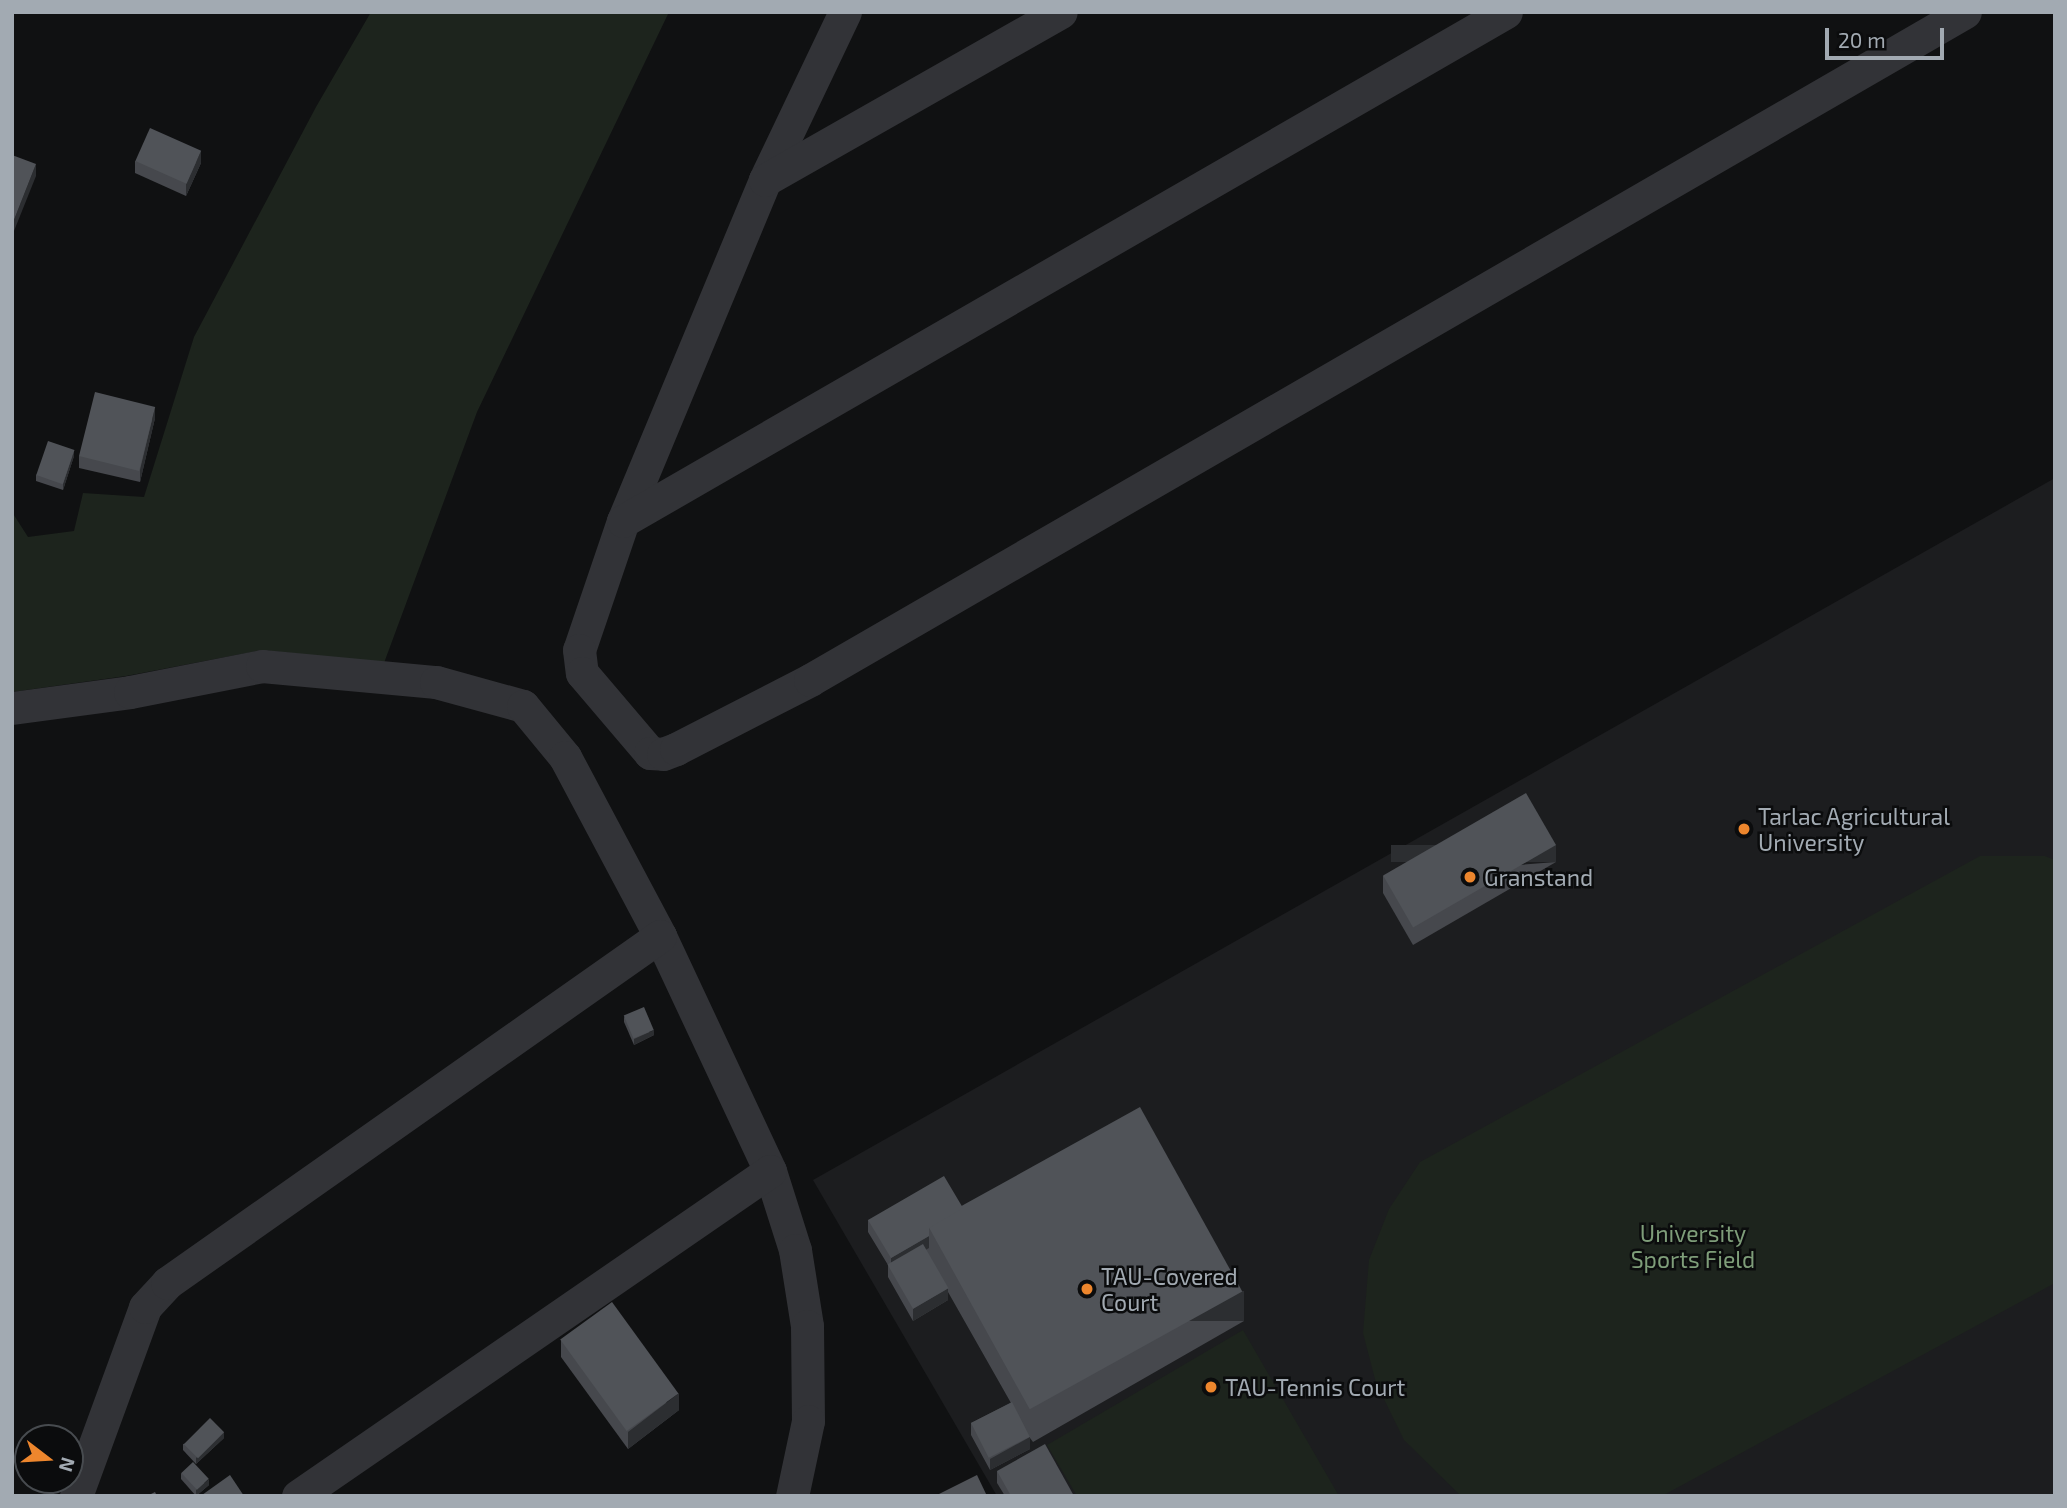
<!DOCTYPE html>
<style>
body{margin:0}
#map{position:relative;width:2067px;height:1508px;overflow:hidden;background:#101112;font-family:"Exo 2",sans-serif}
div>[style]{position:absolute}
.built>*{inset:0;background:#1c1d1f}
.green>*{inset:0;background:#1d241d}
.street>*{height:33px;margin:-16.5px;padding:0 16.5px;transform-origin:16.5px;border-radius:16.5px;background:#323337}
.wall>*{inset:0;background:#46484d}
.shaded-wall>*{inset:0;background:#2c2e31;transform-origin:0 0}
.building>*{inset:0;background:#505358;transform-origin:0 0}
.dots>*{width:19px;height:19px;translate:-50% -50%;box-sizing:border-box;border:4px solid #0b0c0d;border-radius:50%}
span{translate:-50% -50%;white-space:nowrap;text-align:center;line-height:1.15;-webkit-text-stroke:5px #0b0c0d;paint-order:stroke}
.poi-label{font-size:23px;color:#a2aab2}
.left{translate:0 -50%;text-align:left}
.park-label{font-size:23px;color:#7e9d79}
.frame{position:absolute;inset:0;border:14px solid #a2aab2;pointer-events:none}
.north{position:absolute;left:14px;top:1424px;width:70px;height:70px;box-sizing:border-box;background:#0b0c0d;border:2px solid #474b4f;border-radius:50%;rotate:107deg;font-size:19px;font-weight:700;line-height:28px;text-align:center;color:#a2aab2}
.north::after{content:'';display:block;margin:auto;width:24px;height:32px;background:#ed862d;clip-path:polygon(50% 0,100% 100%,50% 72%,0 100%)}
.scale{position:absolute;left:1825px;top:28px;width:119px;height:32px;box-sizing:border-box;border:4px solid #a2aab2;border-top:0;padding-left:9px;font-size:21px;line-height:24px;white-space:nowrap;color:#a2aab2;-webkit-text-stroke:5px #0b0c0d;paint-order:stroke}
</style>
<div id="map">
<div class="built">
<div style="clip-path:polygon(2055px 478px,2055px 1496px,997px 1496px,813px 1180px)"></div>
</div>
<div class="green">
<div style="clip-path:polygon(371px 12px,669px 12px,477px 412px,384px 663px,262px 650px,126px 676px,12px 692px,12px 512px,28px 537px,74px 531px,83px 493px,144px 497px,194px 337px,316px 107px)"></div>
<div style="clip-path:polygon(1980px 856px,2045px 856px,2055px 860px,2055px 1283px,1662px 1496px,1461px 1496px,1404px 1440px,1376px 1383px,1363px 1333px,1369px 1260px,1389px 1209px,1420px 1162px)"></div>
<div style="clip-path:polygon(1243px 1330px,1339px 1496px,1077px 1496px,1047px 1445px)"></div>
</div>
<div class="street">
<div style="left:845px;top:12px;width:186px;rotate:115.5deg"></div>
<div style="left:765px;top:180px;width:369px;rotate:112.6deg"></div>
<div style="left:623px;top:521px;width:136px;rotate:108.8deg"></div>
<div style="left:579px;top:650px;width:23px;rotate:83deg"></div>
<div style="left:582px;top:673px;width:105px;rotate:49.6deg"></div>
<div style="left:650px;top:753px;width:13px;rotate:4deg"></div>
<div style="left:663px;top:754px;width:14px;rotate:-21deg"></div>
<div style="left:676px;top:749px;width:151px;rotate:-27.2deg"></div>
<div style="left:810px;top:680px;width:1334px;rotate:-30.04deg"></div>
<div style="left:765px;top:180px;width:340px;rotate:-29.6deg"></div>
<div style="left:623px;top:521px;width:1019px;rotate:-29.96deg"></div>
<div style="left:12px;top:708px;width:119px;rotate:-7.7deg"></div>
<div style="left:130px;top:692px;width:135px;rotate:-11.1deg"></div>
<div style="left:262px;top:666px;width:175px;rotate:5.3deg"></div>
<div style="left:436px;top:682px;width:90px;rotate:15.4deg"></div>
<div style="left:523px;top:706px;width:66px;rotate:50.5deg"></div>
<div style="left:565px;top:757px;width:203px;rotate:62deg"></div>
<div style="left:660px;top:936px;width:259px;rotate:64.9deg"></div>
<div style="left:770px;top:1171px;width:83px;rotate:72.4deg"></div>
<div style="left:795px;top:1250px;width:77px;rotate:81deg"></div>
<div style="left:807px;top:1326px;width:95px;rotate:89.4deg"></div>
<div style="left:808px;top:1421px;width:77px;rotate:102deg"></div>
<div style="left:76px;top:1496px;width:201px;rotate:-69.9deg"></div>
<div style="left:145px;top:1307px;width:33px;rotate:-47deg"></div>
<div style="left:167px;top:1283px;width:603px;rotate:-35.14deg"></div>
<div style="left:298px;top:1496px;width:573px;rotate:-34.55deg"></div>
</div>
<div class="wall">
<div style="clip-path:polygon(135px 161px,201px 163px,186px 196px,135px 173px)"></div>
<div style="clip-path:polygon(155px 418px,140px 482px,79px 468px,79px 456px)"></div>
<div style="clip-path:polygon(74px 456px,63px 490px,36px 481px,36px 475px)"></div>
<div style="clip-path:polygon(1556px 862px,1413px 945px,1383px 893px,1383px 876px)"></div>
<div style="clip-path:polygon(624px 1017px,654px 1035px,634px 1045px,624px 1022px)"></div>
<div style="clip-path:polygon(963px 1208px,1244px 1321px,1033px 1442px,1030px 1438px,1030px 1449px,990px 1470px,971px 1435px,971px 1423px,1011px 1403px,948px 1292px,948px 1300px,913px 1321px,888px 1277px,888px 1265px,868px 1232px,868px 1220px)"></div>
<div style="clip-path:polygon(561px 1340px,679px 1410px,628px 1449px,561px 1357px)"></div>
<div style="clip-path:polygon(224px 1438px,196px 1464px,183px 1450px,183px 1444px)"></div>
<div style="clip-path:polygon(997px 1471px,1074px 1496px,1005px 1496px,997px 1483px)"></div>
<div style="clip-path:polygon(181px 1473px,209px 1485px,196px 1496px,181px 1479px)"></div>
</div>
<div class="shaded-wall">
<div style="clip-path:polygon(201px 151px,201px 163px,186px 196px,186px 184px)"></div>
<div style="clip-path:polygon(36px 164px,36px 176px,12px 236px,12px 225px)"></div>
<div style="clip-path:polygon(155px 407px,155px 418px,140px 482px,140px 470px)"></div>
<div style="clip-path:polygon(74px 450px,74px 456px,63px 490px,63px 484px)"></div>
<div style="left:1556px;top:845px;width:17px;height:165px;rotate:90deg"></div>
<div style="clip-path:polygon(654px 1030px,654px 1035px,634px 1045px,634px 1039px)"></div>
<div style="clip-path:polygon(929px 1236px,929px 1248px,891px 1270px,891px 1258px)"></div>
<div style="clip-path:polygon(948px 1288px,948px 1300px,913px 1321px,913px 1309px)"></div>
<div style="left:1244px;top:1291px;width:30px;height:243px;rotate:90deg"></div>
<div style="clip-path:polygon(679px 1393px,679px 1410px,628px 1449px,628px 1432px)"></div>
<div style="clip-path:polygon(224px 1432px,224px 1438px,196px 1464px,196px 1458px)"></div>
<div style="clip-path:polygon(1030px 1437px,1030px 1449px,990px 1470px,990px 1459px)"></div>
<div style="clip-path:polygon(209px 1479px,209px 1485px,196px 1496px,196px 1490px)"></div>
</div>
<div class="building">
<div style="left:150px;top:128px;width:56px;height:36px;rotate:24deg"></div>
<div style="clip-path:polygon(12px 155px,36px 164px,12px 225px)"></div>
<div style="left:95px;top:392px;width:62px;height:66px;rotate:14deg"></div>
<div style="left:48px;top:441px;width:28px;height:36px;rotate:19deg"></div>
<div style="left:1526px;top:793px;width:60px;height:165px;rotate:60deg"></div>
<div style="left:644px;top:1007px;width:25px;height:22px;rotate:67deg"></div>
<div style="left:1140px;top:1107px;width:211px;height:243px;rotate:61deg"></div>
<div style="clip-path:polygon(944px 1176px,963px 1208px,929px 1228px,929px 1236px,891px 1258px,868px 1220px)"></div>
<div style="left:923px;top:1244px;width:51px;height:41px;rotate:60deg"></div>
<div style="left:612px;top:1302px;width:113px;height:64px;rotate:54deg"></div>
<div style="left:1012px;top:1402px;width:39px;height:46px;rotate:63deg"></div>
<div style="left:210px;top:1418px;width:20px;height:37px;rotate:45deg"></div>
<div style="clip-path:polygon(1045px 1444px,1074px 1496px,1011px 1496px,997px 1471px)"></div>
<div style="left:193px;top:1462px;width:23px;height:16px;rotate:47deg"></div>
<div style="clip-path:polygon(230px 1475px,244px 1496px,203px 1496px,202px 1495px)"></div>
<div style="clip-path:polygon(977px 1475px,987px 1496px,935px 1496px)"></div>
<div style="clip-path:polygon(155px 1492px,157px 1496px,147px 1496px)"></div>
</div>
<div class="dots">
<div style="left:1744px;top:829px;background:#ed862d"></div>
<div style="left:1470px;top:877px;background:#ed862d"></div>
<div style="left:1087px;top:1289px;background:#ed862d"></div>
<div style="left:1211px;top:1387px;background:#ed862d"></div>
</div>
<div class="poi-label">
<span class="left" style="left:1758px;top:829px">Tarlac Agricultural<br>University</span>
<span class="left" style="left:1484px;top:877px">Granstand</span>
<span class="left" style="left:1101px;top:1289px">TAU-Covered<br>Court</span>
<span class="left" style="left:1225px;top:1387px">TAU-Tennis Court</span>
</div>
<div class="park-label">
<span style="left:1693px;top:1246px">University<br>Sports Field</span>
</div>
<div class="frame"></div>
<div class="north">N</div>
<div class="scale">20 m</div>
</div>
